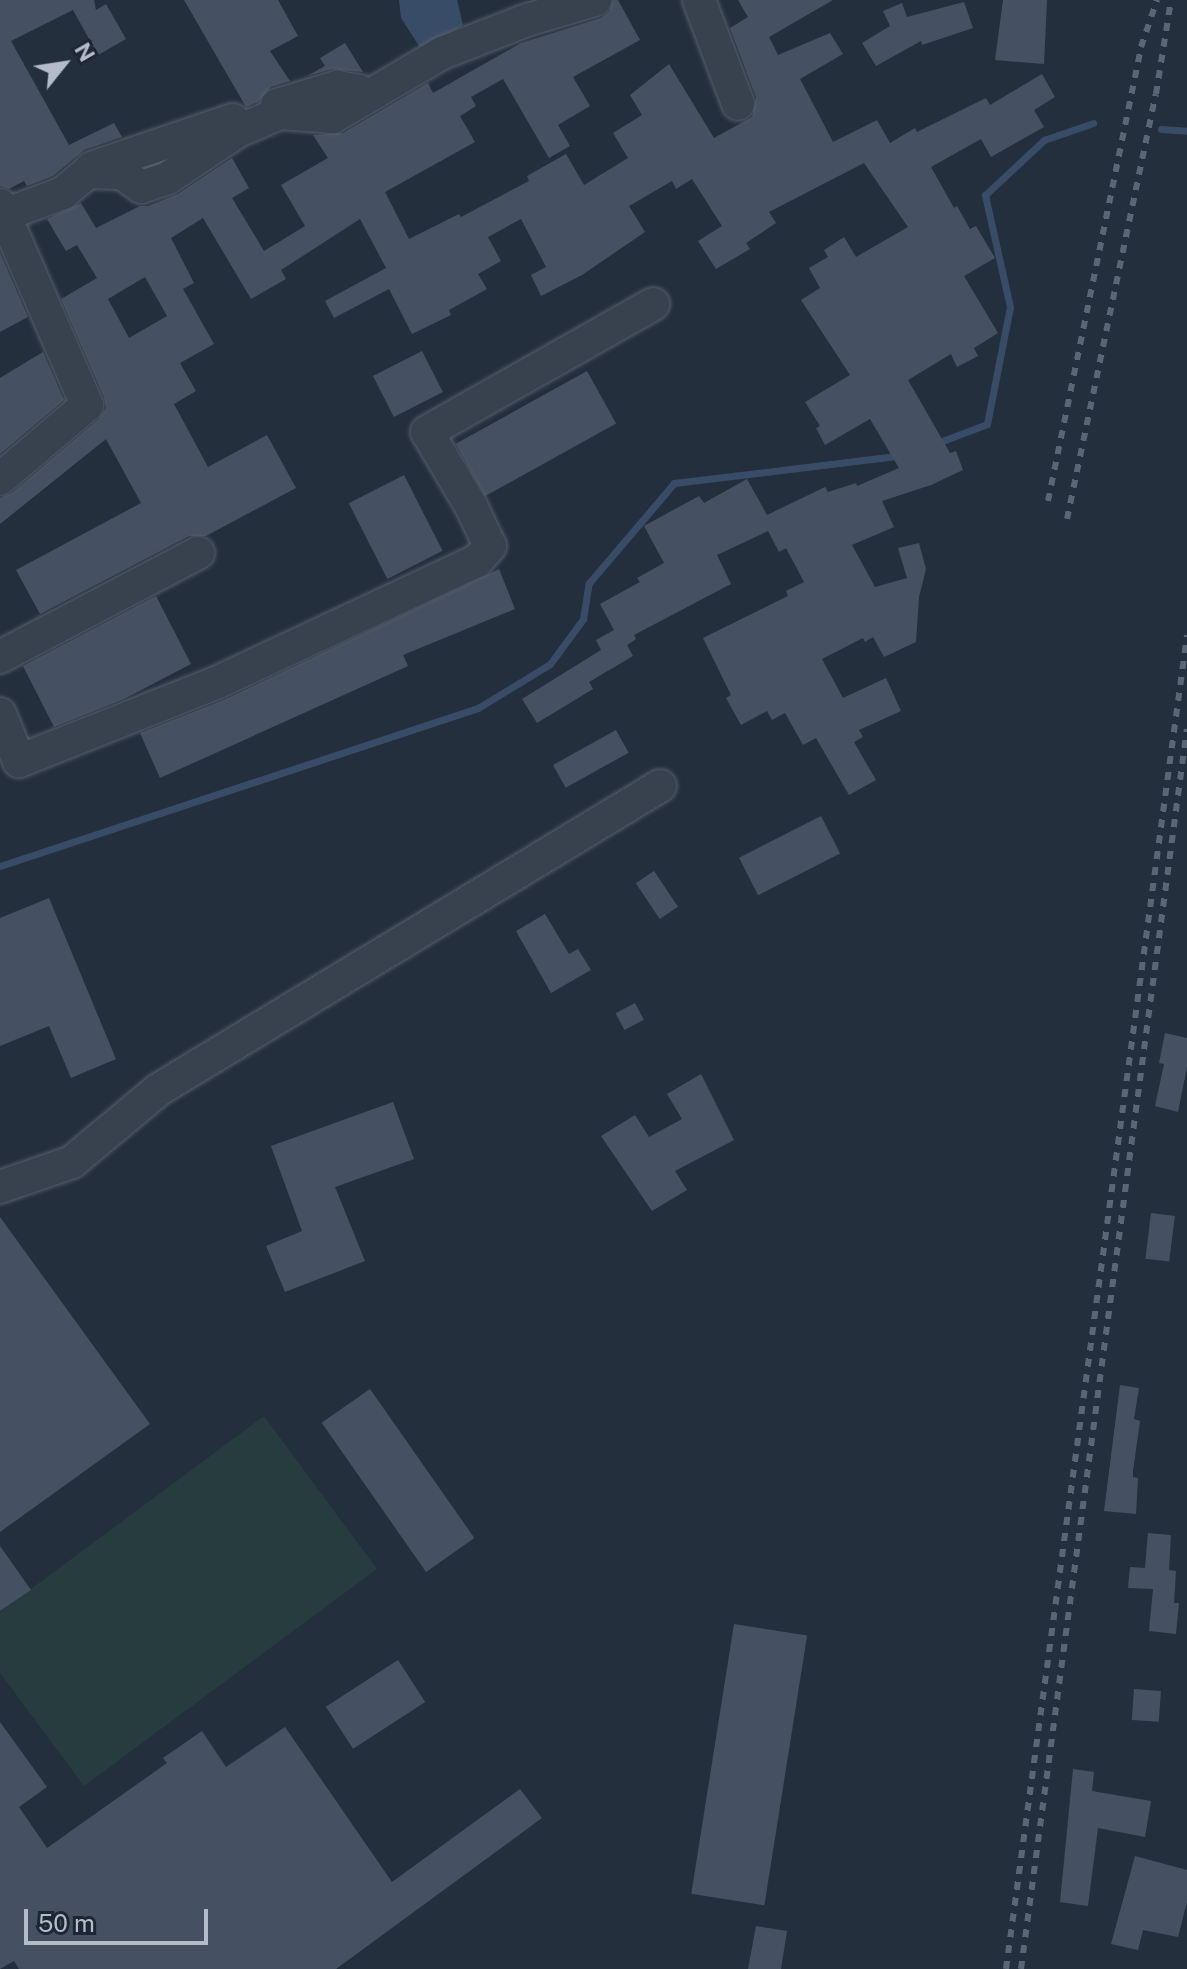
<!DOCTYPE html>
<style>
body{margin:0}
#map{position:relative;width:1187px;height:1969px;overflow:hidden;background:#242f3e;font-family:"Public Sans",sans-serif}
div>[style]{position:absolute}
.green>*{inset:0;background:#263c3f}
.water>*{inset:0;background:#394c67}
.stream>*{height:7px;margin:-3.5px;padding:0 3.5px;transform-origin:3.5px;border-radius:3.5px;background:#394c67}
.building>*{inset:0;background:#455162;transform-origin:0 0}
.roads{filter:drop-shadow(0 0 2px #565f6c) drop-shadow(0 0 2px #565f6c)}
.minor>*{height:32px;margin:-16px;padding:0 16px;transform-origin:16px;border-radius:16px;background:#38414e}
.rail>*{height:6px;margin-top:-3px;transform-origin:0;background:repeating-linear-gradient(90deg,#5a6575 0 8px,transparent 0 16px)}
span{translate:-50% -50%;white-space:nowrap;text-align:center;line-height:1.15;-webkit-text-stroke:8px #1d2633;paint-order:stroke}
.north{position:absolute;left:24px;top:24px;width:80px;height:80px;-webkit-text-stroke:6px #1d2633;paint-order:stroke;rotate:60deg;font-size:22px;font-weight:700;line-height:32px;text-align:center;color:#b4bcc9}
.north::after{content:'';display:block;margin:auto;width:28px;height:36px;background:#b4bcc9;clip-path:polygon(50% 0,100% 100%,50% 72%,0 100%)}
.scale{position:absolute;left:24px;top:1909px;width:184px;height:36px;box-sizing:border-box;border:4px solid #b4bcc9;border-top:0;padding-left:10px;font-size:24px;line-height:28px;white-space:nowrap;color:#b4bcc9;-webkit-text-stroke:6px #1d2633;paint-order:stroke}
</style>
<div id="map">
<div class="green">
<div style="clip-path:polygon(264px 1416px,377px 1569px,84px 1786px,0 1673px,0 1612px)"></div>
</div>
<div class="water">
<div style="clip-path:polygon(399px 0,457px 0,463px 25px,421px 49px,401px 18px)"></div>
</div>
<div class="stream">
<div style="left:1161px;top:129px;width:26px;rotate:4deg"></div>
<div style="left:937px;top:443px;width:53px;rotate:-20.8deg"></div>
<div style="left:987px;top:424px;width:119px;rotate:-78.9deg"></div>
<div style="left:1010px;top:307px;width:115px;rotate:-102.6deg"></div>
<div style="left:985px;top:195px;width:81px;rotate:-43deg"></div>
<div style="left:1044px;top:140px;width:52px;rotate:-19.1deg"></div>
<div style="left:0;top:866px;width:503px;rotate:-18.29deg"></div>
<div style="left:478px;top:708px;width:84px;rotate:-31.4deg"></div>
<div style="left:550px;top:664px;width:56px;rotate:-53.7deg"></div>
<div style="left:583px;top:619px;width:36px;rotate:-81deg"></div>
<div style="left:589px;top:583px;width:131px;rotate:-49.6deg"></div>
<div style="left:674px;top:483px;width:226px;rotate:-6.9deg"></div>
</div>
<div class="building">
<div style="clip-path:polygon(0 0,94px 0,96px 10px,106px 4px,126px 39px,98px 55px,73px 10px,11px 41px,69px 145px,114px 123px,122px 137px,84px 150px,53px 176px,27px 186px,24px 181px,9px 189px,0 186px)"></div>
<div style="clip-path:polygon(184px 0,278px 0,298px 36px,270px 51px,290px 81px,271px 87px,258px 102px,246px 107px)"></div>
<div style="clip-path:polygon(evenodd,613px 0,618px 0,640px 40px,573px 77px,590px 106px,558px 125px,570px 146px,549px 158px,503px 79px,471px 97px,476px 106px,460px 116px,475px 142px,385px 192px,409px 239px,459px 214px,461px 217px,529px 181px,527px 176px,566px 154px,584px 185px,628px 158px,613px 133px,642px 115px,630px 95px,669px 64px,714px 138px,752px 117px,756px 97px,730px 28px,748px 17px,738px 0,833px 0,769px 37px,778px 55px,830px 33px,843px 54px,800px 79px,833px 142px,877px 120px,890px 143px,915px 128px,917px 132px,986px 98px,990px 105px,1042px 74px,1055px 97px,1034px 110px,1044px 127px,991px 157px,981px 139px,931px 167px,954px 208px,957px 206px,970px 229px,976px 226px,995px 258px,964px 276px,998px 333px,974px 348px,978px 356px,957px 367px,951px 354px,908px 380px,950px 453px,956px 451px,963px 470px,931px 485px,882px 501px,894px 527px,852px 545px,875px 587px,907px 578px,898px 548px,919px 543px,926px 569px,919px 597px,916px 642px,884px 657px,873px 637px,865px 642px,863px 638px,822px 659px,843px 698px,886px 678px,901px 711px,859px 730px,863px 737px,854px 742px,876px 780px,849px 795px,816px 738px,803px 745px,785px 713px,772px 720px,767px 711px,741px 725px,726px 698px,731px 695px,703px 638px,788px 596px,786px 591px,804px 582px,786px 548px,779px 552px,768px 531px,717px 555px,731px 584px,634px 635px,636px 639px,627px 645px,633px 656px,589px 682px,593px 689px,537px 723px,522px 699px,601px 650px,596px 640px,614px 630px,600px 604px,640px 582px,637px 578px,664px 563px,644px 526px,699px 496px,704px 503px,747px 479px,767px 515px,825px 487px,828px 492px,856px 483px,857px 486px,899px 468px,870px 419px,825px 445px,816px 428px,820px 426px,805px 402px,850px 375px,801px 300px,820px 288px,809px 268px,828px 257px,824px 250px,844px 237px,856px 257px,908px 227px,864px 163px,769px 212px,776px 223px,746px 243px,750px 249px,716px 269px,698px 241px,722px 226px,692px 179px,676px 189px,672px 181px,629px 206px,645px 232px,582px 275px,541px 296px,531px 275px,546px 267px,521px 219px,488px 237px,501px 261px,478px 274px,487px 289px,449px 310px,451px 315px,412px 334px,389px 289px,334px 318px,325px 301px,386px 268px,360px 219px,281px 270px,286px 279px,251px 299px,203px 218px,171px 238px,194px 283px,183px 289px,214px 344px,180px 363px,196px 391px,174px 404px,208px 467px,267px 435px,296px 488px,206px 536px,189px 536px,40px 614px,16px 570px,141px 503px,106px 439px,0 524px,0 498px,12px 493px,99px 419px,106px 408px,104px 397px,61px 299px,97px 278px,77px 245px,66px 251px,47px 219px,81px 203px,96px 228px,140px 206px,148px 206px,178px 194px,232px 158px,249px 188px,232px 198px,264px 251px,305px 226px,281px 185px,328px 158px,313px 135px,343px 133px,428px 83px,433px 93px,521px 43px,601px 18px,609px 12px,613px 0,145px 277px,167px 316px,129px 338px,108px 299px,145px 277px)"></div>
<div style="clip-path:polygon(1003px 0,1047px 0,1044px 64px,995px 60px)"></div>
<div style="clip-path:polygon(964px 2px,973px 28px,922px 45px,921px 41px,876px 66px,862px 43px,890px 26px,883px 11px,902px 3px,907px 17px)"></div>
<div style="clip-path:polygon(345px 43px,363px 72px,332px 69px,307px 76px,325px 66px,320px 58px)"></div>
<div style="clip-path:polygon(0 253px,28px 317px,0 332px)"></div>
<div style="left:422px;top:351px;width:46px;height:55px;rotate:63deg"></div>
<div style="clip-path:polygon(43px 352px,64px 400px,0 454px,0 378px)"></div>
<div style="left:587px;top:371px;width:60px;height:150px;rotate:61deg"></div>
<div style="left:404px;top:475px;width:85px;height:62px;rotate:63deg"></div>
<div style="clip-path:polygon(499px 569px,515px 609px,403px 655px,408px 666px,160px 778px,140px 733px,224px 700px)"></div>
<div style="clip-path:polygon(156px 596px,191px 664px,124px 699px,54px 727px,23px 666px)"></div>
<div style="left:616px;top:730px;width:26px;height:72px;rotate:61deg"></div>
<div style="left:821px;top:816px;width:42px;height:92px;rotate:63deg"></div>
<div style="left:654px;top:871px;width:43px;height:22px;rotate:56deg"></div>
<div style="clip-path:polygon(49px 898px,116px 1059px,71px 1078px,49px 1026px,0 1046px,0 918px)"></div>
<div style="clip-path:polygon(545px 914px,569px 954px,578px 949px,591px 970px,551px 993px,516px 931px)"></div>
<div style="left:635px;top:1003px;width:19px;height:22px;rotate:62deg"></div>
<div style="clip-path:polygon(1165px 1033px,1187px 1038px,1187px 1067px,1178px 1112px,1155px 1106px,1164px 1064px,1159px 1063px)"></div>
<div style="clip-path:polygon(701px 1074px,734px 1140px,675px 1171px,687px 1190px,652px 1211px,601px 1136px,635px 1115px,649px 1137px,682px 1119px,667px 1094px)"></div>
<div style="clip-path:polygon(393px 1102px,414px 1159px,335px 1187px,365px 1261px,285px 1292px,266px 1246px,302px 1231px,271px 1146px)"></div>
<div style="left:1151px;top:1213px;width:24px;height:46px;rotate:7deg"></div>
<div style="clip-path:polygon(0 1217px,150px 1424px,0 1532px)"></div>
<div style="clip-path:polygon(1120px 1385px,1139px 1388px,1134px 1419px,1140px 1421px,1133px 1471px,1133px 1477px,1138px 1478px,1136px 1514px,1104px 1511px)"></div>
<div style="left:370px;top:1389px;width:182px;height:59px;rotate:55deg"></div>
<div style="clip-path:polygon(1148px 1533px,1171px 1535px,1169px 1570px,1176px 1571px,1174px 1603px,1179px 1603px,1176px 1634px,1149px 1631px,1153px 1589px,1128px 1588px,1130px 1567px,1145px 1568px)"></div>
<div style="clip-path:polygon(0 1546px,31px 1590px,0 1611px)"></div>
<div style="left:734px;top:1624px;width:74px;height:273px;rotate:9deg"></div>
<div style="left:398px;top:1660px;width:50px;height:86px;rotate:57deg"></div>
<div style="left:1134px;top:1689px;width:27px;height:31px;rotate:4deg"></div>
<div style="clip-path:polygon(0 1722px,47px 1787px,19px 1807px,47px 1848px,167px 1763px,163px 1758px,202px 1731px,226px 1767px,285px 1727px,392px 1882px,520px 1789px,542px 1818px,336px 1969px,19px 1969px,14px 1961px,0 1969px)"></div>
<div style="clip-path:polygon(1073px 1769px,1094px 1772px,1092px 1791px,1151px 1801px,1145px 1837px,1098px 1828px,1088px 1906px,1060px 1902px)"></div>
<div style="clip-path:polygon(1135px 1856px,1187px 1870px,1187px 1902px,1178px 1937px,1143px 1930px,1138px 1950px,1111px 1944px)"></div>
<div style="clip-path:polygon(756px 1926px,787px 1931px,781px 1969px,748px 1969px)"></div>
</div>
<div class="roads">
<div class="minor">
<div style="left:699px;top:0;width:111px;rotate:69.4deg"></div>
<div style="left:277px;top:105px;width:63px;rotate:-16.7deg"></div>
<div style="left:337px;top:87px;width:22px;rotate:10deg"></div>
<div style="left:91px;top:168px;width:150px;rotate:-18.7deg"></div>
<div style="left:0;top:205px;width:218px;rotate:66.5deg"></div>
<div style="left:87px;top:405px;width:114px;rotate:139.6deg"></div>
<div style="left:4px;top:215px;width:63px;rotate:-20.4deg"></div>
<div style="left:63px;top:193px;width:33px;rotate:-40deg"></div>
<div style="left:88px;top:172px;width:34px;rotate:2deg"></div>
<div style="left:122px;top:173px;width:24px;rotate:36deg"></div>
<div style="left:141px;top:187px;width:28px;rotate:-18deg"></div>
<div style="left:168px;top:178px;width:84px;rotate:-33.9deg"></div>
<div style="left:238px;top:131px;width:46px;rotate:-23.2deg"></div>
<div style="left:280px;top:113px;width:53px;rotate:4.3deg"></div>
<div style="left:333px;top:117px;width:126px;rotate:-30.4deg"></div>
<div style="left:442px;top:53px;width:91px;rotate:-21.2deg"></div>
<div style="left:527px;top:20px;width:71px;rotate:-16.4deg"></div>
<div style="left:0;top:657px;width:224px;rotate:-27.7deg"></div>
<div style="left:0;top:714px;width:51px;rotate:68deg"></div>
<div style="left:19px;top:761px;width:212px;rotate:-21.6deg"></div>
<div style="left:216px;top:683px;width:288px;rotate:-25.1deg"></div>
<div style="left:477px;top:561px;width:20px;rotate:-49deg"></div>
<div style="left:490px;top:546px;width:44px;rotate:-115.4deg"></div>
<div style="left:471px;top:506px;width:86px;rotate:-120.7deg"></div>
<div style="left:427px;top:432px;width:260px;rotate:-29.5deg"></div>
<div style="left:0;top:1187px;width:76px;rotate:-19.1deg"></div>
<div style="left:72px;top:1162px;width:112px;rotate:-39.9deg"></div>
<div style="left:158px;top:1090px;width:587px;rotate:-31.2deg"></div>
</div>
</div>
<div class="rail">
<div style="left:1048px;top:501px;width:463px;rotate:-78.4deg"></div>
<div style="left:1141px;top:47px;width:50px;rotate:-71.2deg"></div>
<div style="left:1067px;top:519px;width:434px;rotate:-78.2deg"></div>
<div style="left:1156px;top:94px;width:95px;rotate:-80.9deg"></div>
<div style="left:1006px;top:1969px;width:1346px;rotate:-82.27deg"></div>
<div style="left:1021px;top:1969px;width:1251px;rotate:-82.38deg"></div>
</div>
<div class="north">N</div>
<div class="scale">50 m</div>
</div>
